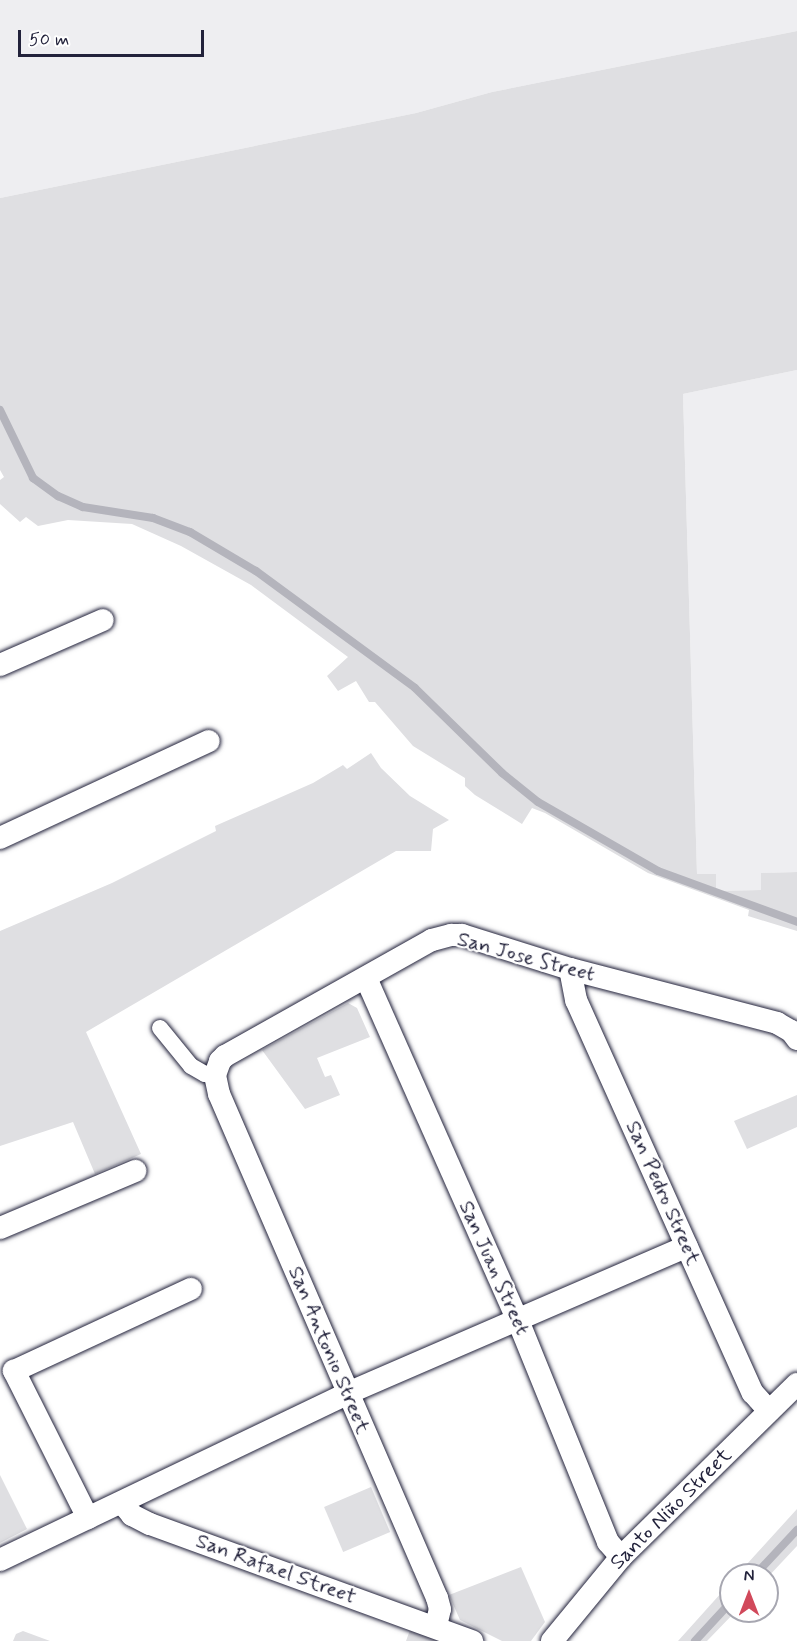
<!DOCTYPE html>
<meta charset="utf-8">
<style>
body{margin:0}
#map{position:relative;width:797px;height:1641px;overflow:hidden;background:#fff;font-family:Mynerve,sans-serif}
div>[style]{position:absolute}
.built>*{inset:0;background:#eeeef1}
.green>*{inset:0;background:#dfdfe2;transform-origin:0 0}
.stream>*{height:8px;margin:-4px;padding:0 4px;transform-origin:4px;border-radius:4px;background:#b4b4bc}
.roads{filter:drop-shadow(0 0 2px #22223b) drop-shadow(0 0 2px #22223b)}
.pedestrian>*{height:16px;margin:-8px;padding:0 8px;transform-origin:8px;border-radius:8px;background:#fff}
.minor>*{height:22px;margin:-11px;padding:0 11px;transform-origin:11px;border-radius:11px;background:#fff}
span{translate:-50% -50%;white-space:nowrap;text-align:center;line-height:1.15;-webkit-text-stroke:4.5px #fff;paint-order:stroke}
.street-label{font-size:21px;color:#22223b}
.north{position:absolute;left:719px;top:1563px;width:60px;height:60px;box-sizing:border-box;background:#fff;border:2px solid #a7a7b1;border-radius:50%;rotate:0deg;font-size:16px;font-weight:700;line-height:24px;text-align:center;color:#22223b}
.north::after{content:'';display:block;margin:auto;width:21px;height:27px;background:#d1495b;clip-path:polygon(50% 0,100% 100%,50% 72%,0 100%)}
.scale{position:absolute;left:18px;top:30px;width:186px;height:27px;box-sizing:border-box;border:3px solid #22223b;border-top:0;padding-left:8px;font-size:18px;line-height:21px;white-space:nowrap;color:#22223b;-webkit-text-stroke:4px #fff;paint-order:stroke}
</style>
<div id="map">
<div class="built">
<div style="clip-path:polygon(0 0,797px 0,797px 31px,492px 92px,416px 113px,0 198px)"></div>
<div style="clip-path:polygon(797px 370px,797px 872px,761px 873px,761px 890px,716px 891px,697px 874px,683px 394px)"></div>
</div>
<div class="green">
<div style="clip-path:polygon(797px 31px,797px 370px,683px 394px,697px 874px,716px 874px,716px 891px,761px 890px,761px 873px,797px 872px,797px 931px,748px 916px,749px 910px,648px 873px,545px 813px,532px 808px,522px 824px,475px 795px,465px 786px,465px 778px,413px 746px,375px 702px,369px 702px,356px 681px,338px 691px,327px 676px,348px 657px,251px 585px,181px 546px,132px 524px,68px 520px,38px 526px,26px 517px,20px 522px,0 504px,0 480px,4px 477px,0 470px,0 198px,416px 113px,492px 92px)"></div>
<div style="clip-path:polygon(371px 753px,381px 768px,410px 796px,449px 820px,433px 829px,431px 851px,396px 851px,86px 1032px,141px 1154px,95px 1174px,73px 1122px,0 1146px,0 931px,112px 883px,216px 831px,215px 826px,313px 783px,343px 765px,347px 769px)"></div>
<div style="clip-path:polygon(348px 1003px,357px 1008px,370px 1037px,317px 1058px,325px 1077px,331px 1075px,340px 1095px,305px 1109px,262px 1050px)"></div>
<div style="clip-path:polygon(797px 1095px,797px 1127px,747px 1149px,734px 1121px)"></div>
<div style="clip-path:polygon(0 1475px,27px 1529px,0 1543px)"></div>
<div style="left:371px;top:1487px;width:49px;height:51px;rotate:67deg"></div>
<div style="clip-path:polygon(797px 1509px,797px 1546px,767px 1578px,767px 1575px,737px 1575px)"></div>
<div style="clip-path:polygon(521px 1567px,545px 1622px,531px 1641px,502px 1641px,460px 1620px,449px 1595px)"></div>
<div style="clip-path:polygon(731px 1582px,731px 1611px,736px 1611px,707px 1641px,678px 1641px)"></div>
<div style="clip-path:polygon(410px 1630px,441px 1641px,406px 1641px)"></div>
<div style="clip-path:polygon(23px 1631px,50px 1641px,13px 1641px,16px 1634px)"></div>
</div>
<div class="stream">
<div style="left:0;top:410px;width:76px;rotate:64.1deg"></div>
<div style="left:33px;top:478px;width:31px;rotate:36deg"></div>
<div style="left:58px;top:496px;width:27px;rotate:24deg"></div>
<div style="left:83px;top:507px;width:71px;rotate:8.9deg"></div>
<div style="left:153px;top:518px;width:40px;rotate:21deg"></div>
<div style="left:190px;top:532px;width:77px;rotate:30.6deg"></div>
<div style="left:256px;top:571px;width:197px;rotate:36.3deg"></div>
<div style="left:415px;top:688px;width:122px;rotate:44.3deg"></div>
<div style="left:502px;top:773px;width:46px;rotate:38.9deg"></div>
<div style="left:538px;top:802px;width:138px;rotate:29.9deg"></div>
<div style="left:658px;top:871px;width:148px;rotate:20.1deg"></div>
<div style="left:755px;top:1575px;width:62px;rotate:-47deg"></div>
<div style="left:695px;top:1641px;width:53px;rotate:-47.3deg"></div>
</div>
<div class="roads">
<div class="pedestrian">
<div style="left:160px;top:1028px;width:49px;rotate:50.8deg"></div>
<div style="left:191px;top:1066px;width:16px;rotate:30deg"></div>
<div style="left:205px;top:1074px;width:10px;rotate:6deg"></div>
</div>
<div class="minor">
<div style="left:0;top:665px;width:112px;rotate:-23.6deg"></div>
<div style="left:0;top:838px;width:230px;rotate:-24.9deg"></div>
<div style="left:570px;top:969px;width:32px;rotate:79deg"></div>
<div style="left:576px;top:1000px;width:431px;rotate:65.8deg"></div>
<div style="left:753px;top:1393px;width:24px;rotate:48deg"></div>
<div style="left:366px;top:978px;width:372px;rotate:66.1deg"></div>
<div style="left:517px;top:1318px;width:242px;rotate:67.9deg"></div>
<div style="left:608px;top:1542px;width:20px;rotate:49deg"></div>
<div style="left:0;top:1228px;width:147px;rotate:-22.9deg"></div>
<div style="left:122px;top:1503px;width:16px;rotate:50deg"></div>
<div style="left:132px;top:1515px;width:20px;rotate:27deg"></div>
<div style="left:150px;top:1524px;width:343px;rotate:20deg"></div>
<div style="left:88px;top:1518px;width:165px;rotate:-116.7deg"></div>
<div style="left:14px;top:1371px;width:195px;rotate:-24.9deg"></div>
<div style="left:0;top:1560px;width:386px;rotate:-25.6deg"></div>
<div style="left:348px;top:1393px;width:369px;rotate:-23.4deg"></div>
<div style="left:436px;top:1626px;width:17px;rotate:-77deg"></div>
<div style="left:440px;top:1609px;width:11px;rotate:-105deg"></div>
<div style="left:437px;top:1598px;width:549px;rotate:-113.39deg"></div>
<div style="left:219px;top:1094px;width:19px;rotate:-102deg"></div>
<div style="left:215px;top:1075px;width:15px;rotate:-70deg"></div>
<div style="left:220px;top:1061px;width:7px;rotate:-45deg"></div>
<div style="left:225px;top:1056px;width:237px;rotate:-29.3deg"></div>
<div style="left:432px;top:940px;width:20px;rotate:-15deg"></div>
<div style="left:451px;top:935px;width:11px"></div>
<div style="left:462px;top:935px;width:113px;rotate:17.5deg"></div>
<div style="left:570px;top:969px;width:214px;rotate:14.6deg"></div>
<div style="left:777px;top:1023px;width:16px;rotate:30deg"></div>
<div style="left:791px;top:1031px;width:10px;rotate:53deg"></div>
<div style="left:552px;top:1641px;width:109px;rotate:-50.6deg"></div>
<div style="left:621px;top:1557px;width:247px;rotate:-44.5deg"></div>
</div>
</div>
<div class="street-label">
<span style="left:526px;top:957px;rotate:15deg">San Jose Street</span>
<span style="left:663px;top:1193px;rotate:66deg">San Pedro Street</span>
<span style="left:494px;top:1268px;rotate:66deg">San Juan Street</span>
<span style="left:329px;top:1350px;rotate:67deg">San Antonio Street</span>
<span style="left:671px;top:1509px;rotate:-45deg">Santo Niño Street</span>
<span style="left:276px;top:1569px;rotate:20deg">San Rafael Street</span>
</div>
<div class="north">N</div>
<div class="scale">50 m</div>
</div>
